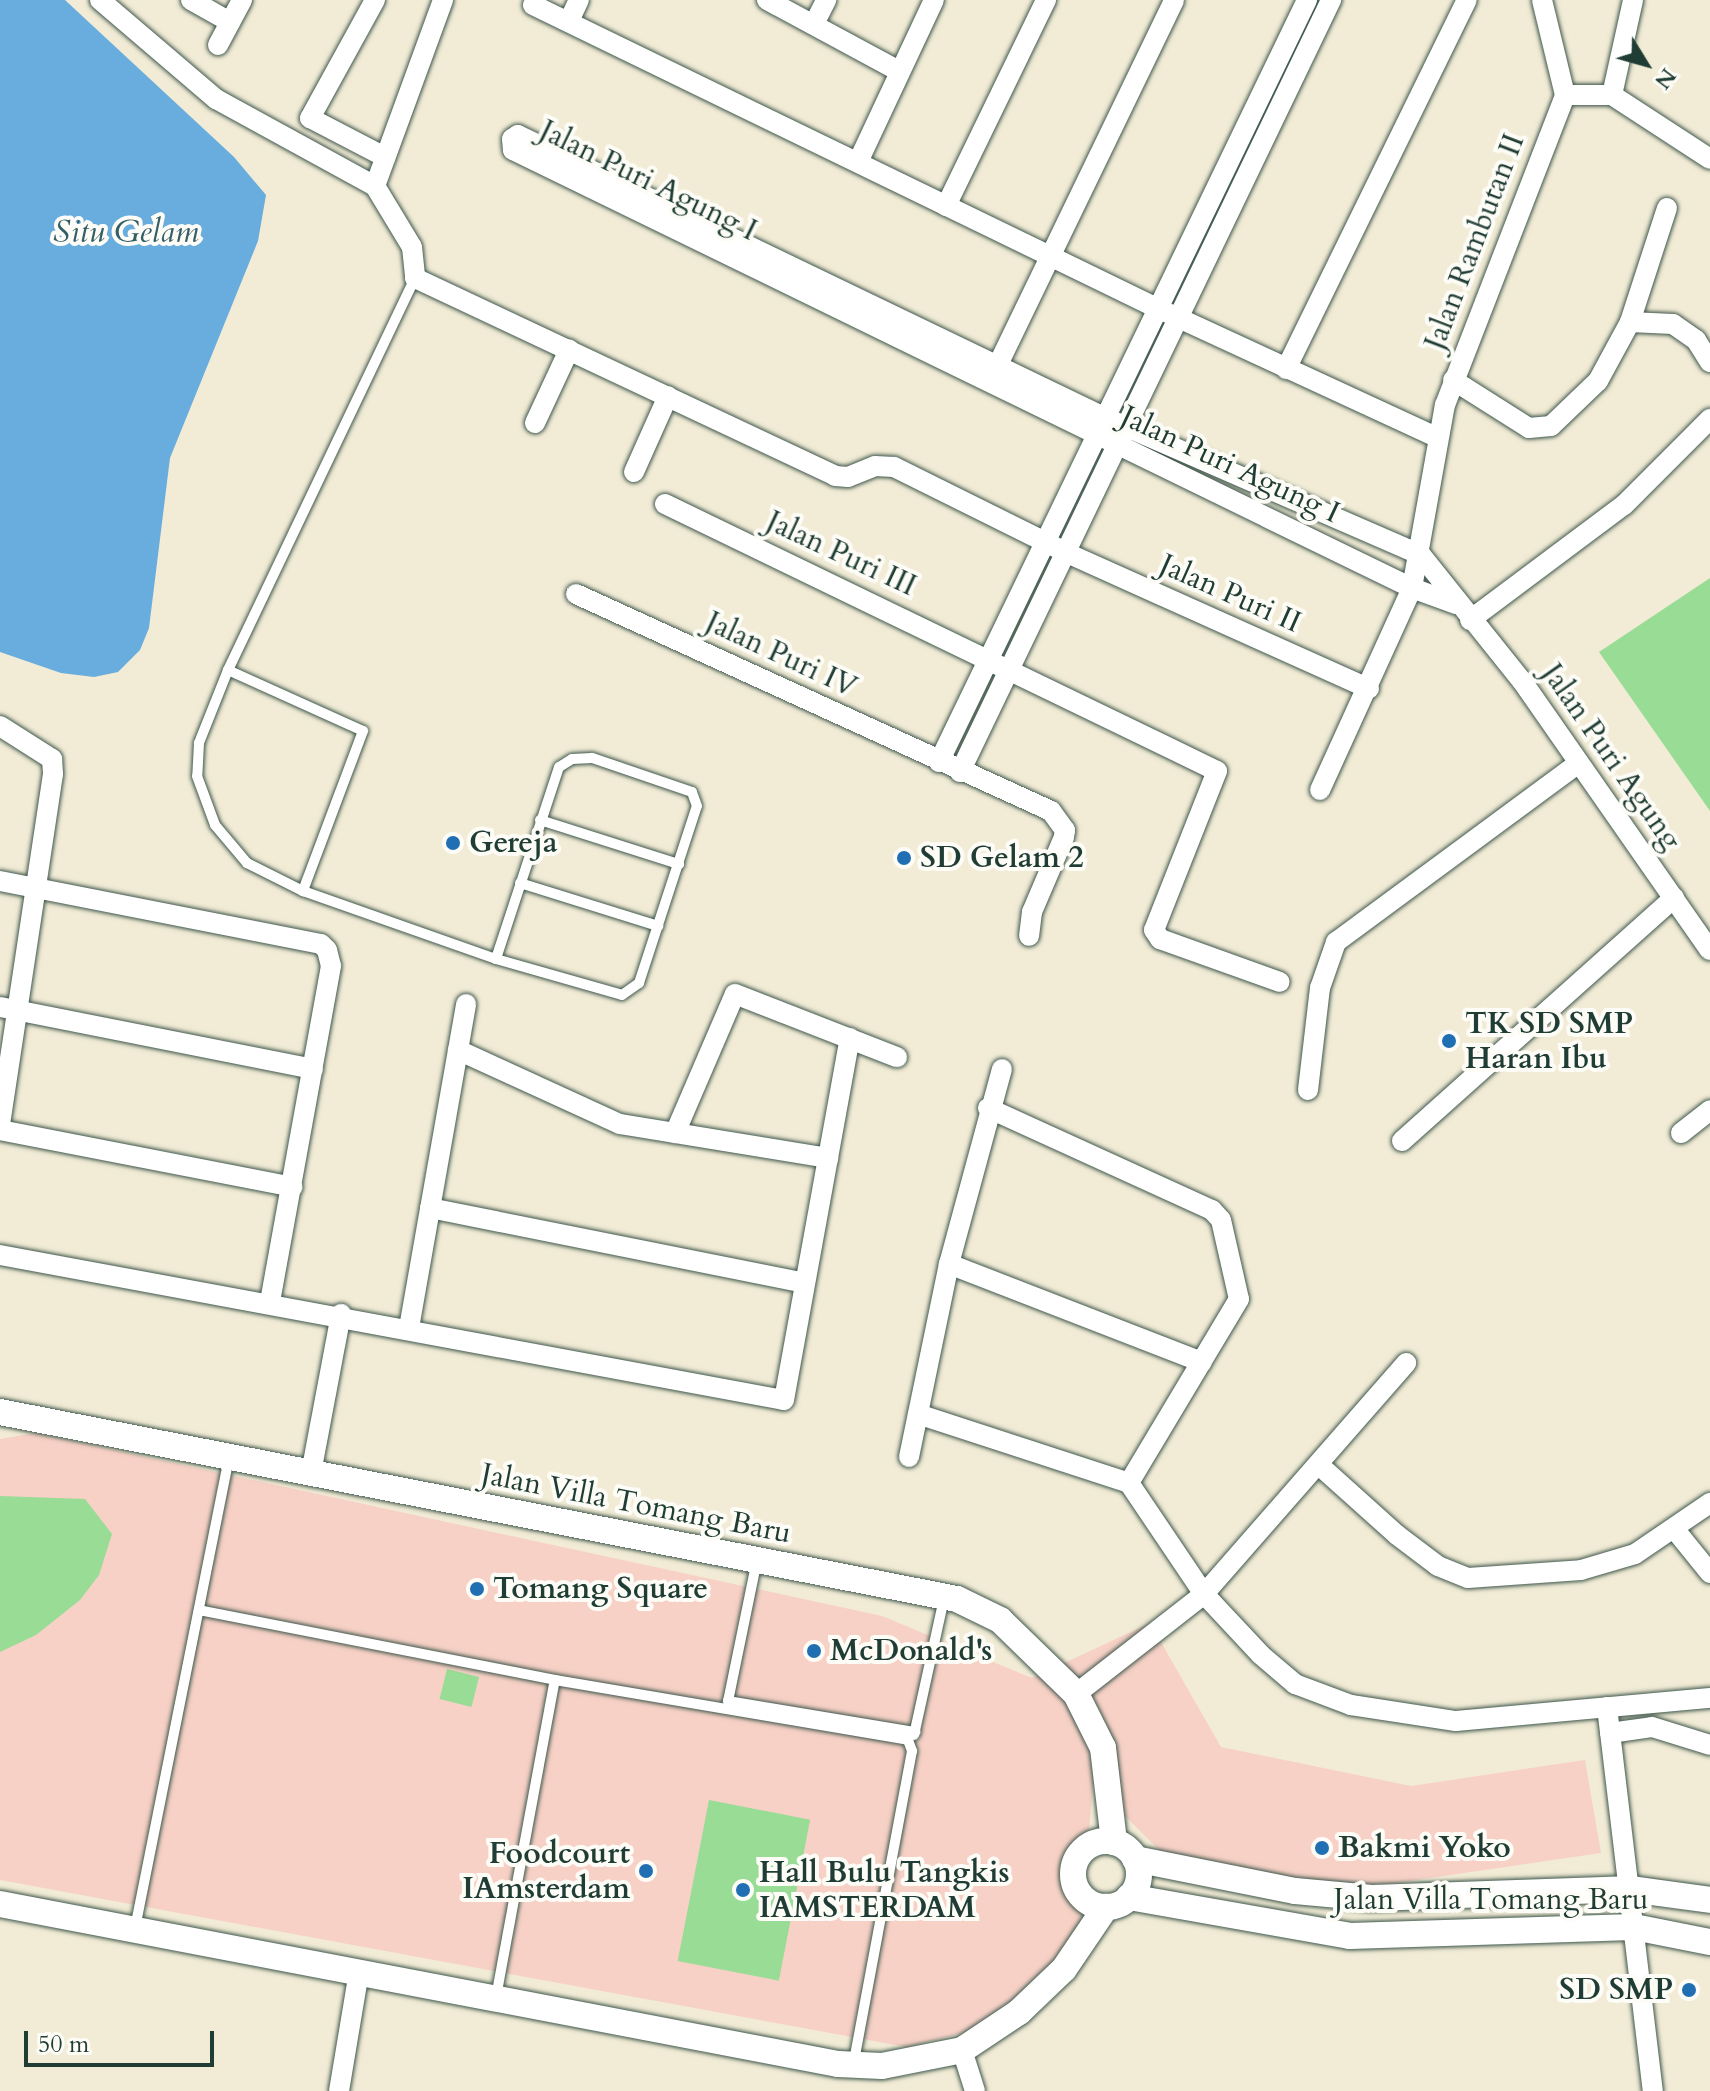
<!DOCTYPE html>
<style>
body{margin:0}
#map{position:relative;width:1710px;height:2091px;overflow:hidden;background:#f2ecd6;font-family:Cardo,serif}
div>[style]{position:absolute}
.built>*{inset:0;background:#f7d1c6}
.green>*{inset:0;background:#98dc95;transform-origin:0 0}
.water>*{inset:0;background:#68adde}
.roads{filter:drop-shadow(0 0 2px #3f574c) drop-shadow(0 0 2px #3f574c)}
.service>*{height:10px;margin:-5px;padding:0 5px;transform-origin:5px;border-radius:5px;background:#fff}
.minor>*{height:20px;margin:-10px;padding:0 10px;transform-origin:10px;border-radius:10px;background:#fff}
.tertiary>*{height:26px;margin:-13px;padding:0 13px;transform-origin:13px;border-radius:13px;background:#fff}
.tertiary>.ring{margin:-13px;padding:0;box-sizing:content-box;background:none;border:26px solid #fff;border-radius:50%}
.dots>*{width:22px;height:22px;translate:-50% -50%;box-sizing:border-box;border:4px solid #fdfcf7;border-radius:50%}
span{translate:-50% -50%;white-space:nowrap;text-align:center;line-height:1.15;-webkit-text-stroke:8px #fdfcf7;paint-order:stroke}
.street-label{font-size:30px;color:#1f3d34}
.poi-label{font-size:30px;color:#1f3d34;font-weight:700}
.left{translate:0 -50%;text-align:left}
.right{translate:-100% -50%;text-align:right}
.water-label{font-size:32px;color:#355f67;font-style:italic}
.north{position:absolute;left:1606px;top:24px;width:80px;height:80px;-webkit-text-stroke:6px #fdfcf7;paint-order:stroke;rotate:127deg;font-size:22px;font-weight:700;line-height:32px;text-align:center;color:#1f3d34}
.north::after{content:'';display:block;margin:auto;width:28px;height:36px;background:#1f3d34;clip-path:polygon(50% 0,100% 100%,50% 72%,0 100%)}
.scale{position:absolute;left:24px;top:2031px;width:190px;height:36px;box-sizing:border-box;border:4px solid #1f3d34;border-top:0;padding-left:10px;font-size:24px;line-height:28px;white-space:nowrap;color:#1f3d34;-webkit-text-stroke:6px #fdfcf7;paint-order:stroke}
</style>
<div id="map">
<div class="built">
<div style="clip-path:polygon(35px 1433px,882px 1616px,1032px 1678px,1150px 1623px,1221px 1747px,1411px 1786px,1585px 1760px,1601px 1853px,1334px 1892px,1160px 1851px,1093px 1784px,1079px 1946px,1003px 2023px,906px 2047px,0 1880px,0 1439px)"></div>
</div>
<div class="green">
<div style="clip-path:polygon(1710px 578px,1710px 811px,1599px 652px)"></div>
<div style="clip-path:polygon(0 1496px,85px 1499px,112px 1534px,99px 1575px,80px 1600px,36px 1635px,0 1652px)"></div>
<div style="left:447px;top:1669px;width:33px;height:31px;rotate:14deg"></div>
<div style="left:709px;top:1800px;width:103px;height:164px;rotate:11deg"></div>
</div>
<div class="water">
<div style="clip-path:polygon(0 0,65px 0,234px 157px,266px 195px,258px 241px,170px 458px,149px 628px,140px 650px,118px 672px,94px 677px,61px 673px,0 652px)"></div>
</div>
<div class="roads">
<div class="service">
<div style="left:415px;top:278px;width:434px;rotate:115.5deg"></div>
<div style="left:228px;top:670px;width:79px;rotate:111.7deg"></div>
<div style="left:199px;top:743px;width:33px;rotate:93deg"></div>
<div style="left:197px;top:776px;width:52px;rotate:69.8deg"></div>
<div style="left:215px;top:825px;width:50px;rotate:49.9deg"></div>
<div style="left:247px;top:863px;width:63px;rotate:26.6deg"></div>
<div style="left:303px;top:891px;width:205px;rotate:19.4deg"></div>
<div style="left:496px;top:959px;width:131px;rotate:15.9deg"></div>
<div style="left:622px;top:995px;width:21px;rotate:-35deg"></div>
<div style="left:639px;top:983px;width:186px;rotate:-71.9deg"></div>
<div style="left:697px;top:806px;width:15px;rotate:-110deg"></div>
<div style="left:692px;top:792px;width:106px;rotate:-161.2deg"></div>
<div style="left:592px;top:758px;width:20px;rotate:177deg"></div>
<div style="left:572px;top:759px;width:15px;rotate:148deg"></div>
<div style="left:559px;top:767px;width:202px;rotate:108.2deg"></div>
<div style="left:228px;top:670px;width:148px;rotate:24.3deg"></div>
<div style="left:363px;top:731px;width:171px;rotate:110.6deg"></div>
<div style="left:540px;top:820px;width:146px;rotate:17.6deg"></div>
<div style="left:520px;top:883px;width:145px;rotate:17.3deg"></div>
<div style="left:757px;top:1560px;width:144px;rotate:101.6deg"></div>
<div style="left:728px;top:1701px;width:190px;rotate:9.4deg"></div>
<div style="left:199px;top:1610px;width:363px;rotate:11.1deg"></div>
<div style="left:555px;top:1680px;width:358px;rotate:9.6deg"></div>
<div style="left:908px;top:1740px;width:12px;rotate:70deg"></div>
<div style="left:912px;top:1751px;width:316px;rotate:100.6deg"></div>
<div style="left:914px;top:1735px;width:140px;rotate:-77.6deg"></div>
<div style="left:135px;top:1928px;width:480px;rotate:-78.7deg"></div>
<div style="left:496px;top:1997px;width:322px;rotate:-79.5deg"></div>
</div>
<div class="minor">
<div style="left:100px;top:0;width:153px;rotate:40.5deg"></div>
<div style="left:216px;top:99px;width:181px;rotate:28.7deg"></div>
<div style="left:375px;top:186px;width:71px;rotate:58.8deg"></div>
<div style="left:412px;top:247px;width:31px;rotate:84deg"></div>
<div style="left:415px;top:278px;width:464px;rotate:25.2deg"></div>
<div style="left:835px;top:476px;width:13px;rotate:4deg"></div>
<div style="left:848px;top:477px;width:29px;rotate:-22deg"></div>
<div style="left:875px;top:466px;width:19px;rotate:3deg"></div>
<div style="left:894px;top:467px;width:193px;rotate:26.4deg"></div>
<div style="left:1067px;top:553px;width:331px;rotate:24.2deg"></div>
<div style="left:191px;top:0;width:45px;rotate:29.4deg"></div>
<div style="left:375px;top:0;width:135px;rotate:118.8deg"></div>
<div style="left:310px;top:118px;width:85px;rotate:27.5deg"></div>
<div style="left:767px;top:0;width:150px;rotate:28.3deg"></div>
<div style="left:1542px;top:0;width:98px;rotate:76.4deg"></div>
<div style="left:533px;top:5px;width:694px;rotate:25.9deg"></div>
<div style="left:1157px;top:308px;width:310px;rotate:24.8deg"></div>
<div style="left:569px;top:21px;width:23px;rotate:-65deg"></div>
<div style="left:814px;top:24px;width:27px;rotate:-63deg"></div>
<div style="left:218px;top:45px;width:51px;rotate:-61.9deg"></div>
<div style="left:1612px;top:95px;width:117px;rotate:33.1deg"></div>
<div style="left:858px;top:162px;width:179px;rotate:-64.9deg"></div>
<div style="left:375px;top:186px;width:198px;rotate:-69.9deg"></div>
<div style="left:946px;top:206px;width:229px;rotate:-64.1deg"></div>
<div style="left:1667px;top:208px;width:120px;rotate:108deg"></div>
<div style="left:1630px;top:322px;width:43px;rotate:2.7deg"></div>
<div style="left:1673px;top:324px;width:28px;rotate:35deg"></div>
<div style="left:1696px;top:340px;width:26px;rotate:58deg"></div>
<div style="left:1286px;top:369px;width:411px;rotate:-63.9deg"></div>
<div style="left:993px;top:375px;width:416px;rotate:-64.2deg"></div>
<div style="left:1453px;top:380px;width:90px;rotate:32.3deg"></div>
<div style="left:1529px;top:428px;width:22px;rotate:-5deg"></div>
<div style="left:1551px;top:426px;width:65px;rotate:-43.8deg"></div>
<div style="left:1598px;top:381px;width:67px;rotate:-61.5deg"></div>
<div style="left:535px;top:423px;width:81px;rotate:-65deg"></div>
<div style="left:634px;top:472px;width:83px;rotate:-65.9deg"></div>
<div style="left:665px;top:504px;width:613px;rotate:25.81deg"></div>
<div style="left:1217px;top:771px;width:171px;rotate:111.6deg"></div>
<div style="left:1154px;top:930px;width:11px;rotate:56deg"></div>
<div style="left:1160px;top:939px;width:127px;rotate:19.7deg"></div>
<div style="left:1421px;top:555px;width:341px;rotate:-156.5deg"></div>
<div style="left:1108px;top:419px;width:655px;rotate:-154.3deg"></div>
<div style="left:518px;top:135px;width:7px;rotate:146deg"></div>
<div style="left:512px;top:139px;width:11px;rotate:85deg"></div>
<div style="left:513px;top:150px;width:1000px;rotate:25.98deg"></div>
<div style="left:1412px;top:588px;width:47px;rotate:20deg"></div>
<div style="left:1421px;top:555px;width:161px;rotate:51.3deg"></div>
<div style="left:1522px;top:681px;width:328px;rotate:55.1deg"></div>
<div style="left:576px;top:594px;width:522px;rotate:24.55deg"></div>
<div style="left:1051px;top:811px;width:24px;rotate:54deg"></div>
<div style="left:1065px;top:830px;width:7px;rotate:98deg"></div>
<div style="left:1064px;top:837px;width:82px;rotate:113.1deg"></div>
<div style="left:1032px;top:912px;width:24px;rotate:97deg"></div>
<div style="left:1470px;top:620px;width:192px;rotate:-36.8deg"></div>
<div style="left:1624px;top:505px;width:122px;rotate:-45deg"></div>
<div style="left:0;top:726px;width:62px;rotate:32.4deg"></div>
<div style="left:52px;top:759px;width:15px;rotate:86deg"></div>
<div style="left:53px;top:774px;width:354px;rotate:98.6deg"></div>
<div style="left:939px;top:762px;width:846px;rotate:-64.22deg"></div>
<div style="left:960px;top:772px;width:857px;rotate:-64.33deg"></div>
<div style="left:1320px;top:790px;width:222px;rotate:-65.5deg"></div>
<div style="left:1412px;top:588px;width:186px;rotate:-79.8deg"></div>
<div style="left:1445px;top:405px;width:332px;rotate:-68.8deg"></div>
<div style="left:1565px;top:95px;width:47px"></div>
<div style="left:1612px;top:95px;width:97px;rotate:-77.5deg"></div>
<div style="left:0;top:881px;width:327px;rotate:11.1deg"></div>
<div style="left:321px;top:944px;width:8px;rotate:45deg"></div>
<div style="left:327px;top:950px;width:16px;rotate:76deg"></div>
<div style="left:331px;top:966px;width:341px;rotate:100.3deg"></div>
<div style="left:0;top:1007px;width:319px;rotate:11.2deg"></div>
<div style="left:458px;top:1050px;width:178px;rotate:24.6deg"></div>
<div style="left:620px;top:1124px;width:211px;rotate:9.3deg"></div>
<div style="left:1308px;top:1090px;width:103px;rotate:-83.3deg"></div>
<div style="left:1320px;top:988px;width:49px;rotate:-70.8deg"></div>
<div style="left:1336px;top:942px;width:300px;rotate:-36.4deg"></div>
<div style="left:988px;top:1108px;width:246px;rotate:24.5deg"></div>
<div style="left:1212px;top:1210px;width:13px;rotate:48deg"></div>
<div style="left:1221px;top:1220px;width:81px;rotate:77.2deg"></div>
<div style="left:1239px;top:1299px;width:214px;rotate:120.9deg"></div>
<div style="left:0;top:1130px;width:298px;rotate:11deg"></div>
<div style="left:675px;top:1133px;width:151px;rotate:-66.7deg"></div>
<div style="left:735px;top:994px;width:174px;rotate:21.3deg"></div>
<div style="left:1681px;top:1133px;width:37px;rotate:-38deg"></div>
<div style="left:1402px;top:1141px;width:365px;rotate:-41.8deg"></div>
<div style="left:430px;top:1208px;width:382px;rotate:11.3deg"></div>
<div style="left:0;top:1255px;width:797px;rotate:10.48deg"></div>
<div style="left:784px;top:1400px;width:368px;rotate:-79.7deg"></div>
<div style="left:949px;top:1264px;width:271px;rotate:21.2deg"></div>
<div style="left:409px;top:1328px;width:329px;rotate:-80deg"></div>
<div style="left:918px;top:1414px;width:222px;rotate:18.1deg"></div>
<div style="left:1129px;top:1483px;width:134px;rotate:56deg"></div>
<div style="left:1204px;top:1594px;width:83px;rotate:46.9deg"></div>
<div style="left:1261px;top:1655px;width:45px;rotate:40.5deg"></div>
<div style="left:1295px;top:1684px;width:60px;rotate:20.6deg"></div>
<div style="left:1351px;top:1705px;width:106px;rotate:8.7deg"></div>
<div style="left:1456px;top:1721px;width:255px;rotate:-5.2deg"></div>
<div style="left:909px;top:1457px;width:197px;rotate:-78.3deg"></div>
<div style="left:949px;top:1264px;width:202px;rotate:-74.8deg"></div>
<div style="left:1319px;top:1465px;width:105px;rotate:41.9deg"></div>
<div style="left:1397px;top:1535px;width:51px;rotate:37.1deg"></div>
<div style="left:1438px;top:1566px;width:32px;rotate:22deg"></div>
<div style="left:1468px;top:1578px;width:113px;rotate:-4deg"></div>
<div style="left:1581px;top:1570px;width:56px;rotate:-16.5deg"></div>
<div style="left:1635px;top:1554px;width:91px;rotate:-34.2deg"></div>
<div style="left:311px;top:1473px;width:162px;rotate:-79.3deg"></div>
<div style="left:1676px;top:1531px;width:54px;rotate:51deg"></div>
<div style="left:1076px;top:1694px;width:162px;rotate:-38deg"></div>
<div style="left:1204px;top:1594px;width:307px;rotate:-48.8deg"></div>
<div style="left:1607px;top:1707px;width:387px;rotate:83.2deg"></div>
<div style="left:1610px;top:1733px;width:42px;rotate:-8.1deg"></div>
<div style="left:1652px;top:1727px;width:61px;rotate:17.2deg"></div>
<div style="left:962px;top:2050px;width:43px;rotate:72.4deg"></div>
<div style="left:339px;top:2091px;width:121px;rotate:-80.5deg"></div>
</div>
<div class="tertiary">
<div style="left:0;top:1412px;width:975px;rotate:11.06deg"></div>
<div style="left:957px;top:1599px;width:48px;rotate:26deg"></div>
<div style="left:1000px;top:1620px;width:106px;rotate:44.2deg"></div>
<div style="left:1076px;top:1694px;width:60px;rotate:63.4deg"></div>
<div style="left:1103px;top:1748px;width:95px;rotate:83.3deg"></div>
<div class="ring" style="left:1073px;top:1841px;width:40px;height:40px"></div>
<div style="left:1135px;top:1859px;width:163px;rotate:11.3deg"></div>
<div style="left:1295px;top:1891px;width:77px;rotate:5.2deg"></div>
<div style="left:1372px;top:1898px;width:258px;rotate:-2deg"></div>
<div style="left:1630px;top:1889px;width:81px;rotate:7.8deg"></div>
<div style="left:1129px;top:1897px;width:224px;rotate:10deg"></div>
<div style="left:1350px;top:1936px;width:284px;rotate:-1.8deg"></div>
<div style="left:1634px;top:1927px;width:77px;rotate:11.2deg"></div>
<div style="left:0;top:1904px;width:853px;rotate:10.81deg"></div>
<div style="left:838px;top:2064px;width:44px;rotate:2.6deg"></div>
<div style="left:882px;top:2066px;width:82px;rotate:-11.3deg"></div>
<div style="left:962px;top:2050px;width:69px;rotate:-33.7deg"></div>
<div style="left:1019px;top:2012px;width:62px;rotate:-43.7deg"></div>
<div style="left:1064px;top:1969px;width:75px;rotate:-55.9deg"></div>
</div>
</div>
<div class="dots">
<div style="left:453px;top:843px;background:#1f6fb2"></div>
<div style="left:904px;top:858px;background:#1f6fb2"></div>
<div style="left:1449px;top:1041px;background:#1f6fb2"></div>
<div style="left:477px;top:1589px;background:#1f6fb2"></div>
<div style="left:814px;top:1651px;background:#1f6fb2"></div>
<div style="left:1322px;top:1848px;background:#1f6fb2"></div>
<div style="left:646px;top:1871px;background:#1f6fb2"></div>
<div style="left:743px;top:1890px;background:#1f6fb2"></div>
<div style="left:1689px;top:1990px;background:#1f6fb2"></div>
</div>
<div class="street-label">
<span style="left:648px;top:181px;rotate:26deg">Jalan Puri Agung I</span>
<span style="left:1475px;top:242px;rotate:-69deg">Jalan Rambutan II</span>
<span style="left:1230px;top:465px;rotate:25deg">Jalan Puri Agung I</span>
<span style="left:841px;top:554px;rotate:25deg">Jalan Puri III</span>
<span style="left:1230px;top:594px;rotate:24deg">Jalan Puri II</span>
<span style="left:781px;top:655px;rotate:25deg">Jalan Puri IV</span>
<span style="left:1611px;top:757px;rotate:55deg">Jalan Puri Agung</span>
<span style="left:636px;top:1504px;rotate:11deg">Jalan Villa Tomang Baru</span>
<span style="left:1491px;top:1900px">Jalan Villa Tomang Baru</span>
</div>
<div class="poi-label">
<span class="left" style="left:469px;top:843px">Gereja</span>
<span class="left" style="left:920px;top:858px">SD Gelam 2</span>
<span class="left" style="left:1465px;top:1041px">TK SD SMP<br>Haran Ibu</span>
<span class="left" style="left:493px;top:1589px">Tomang Square</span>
<span class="left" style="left:830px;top:1651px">McDonald's</span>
<span class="left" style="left:1338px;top:1848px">Bakmi Yoko</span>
<span class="right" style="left:630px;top:1871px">Foodcourt<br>IAmsterdam</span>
<span class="left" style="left:759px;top:1890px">Hall Bulu Tangkis<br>IAMSTERDAM</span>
<span class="right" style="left:1673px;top:1990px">SD SMP</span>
</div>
<div class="water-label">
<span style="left:126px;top:232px">Situ Gelam</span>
</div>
<div class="north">N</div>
<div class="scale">50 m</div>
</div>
